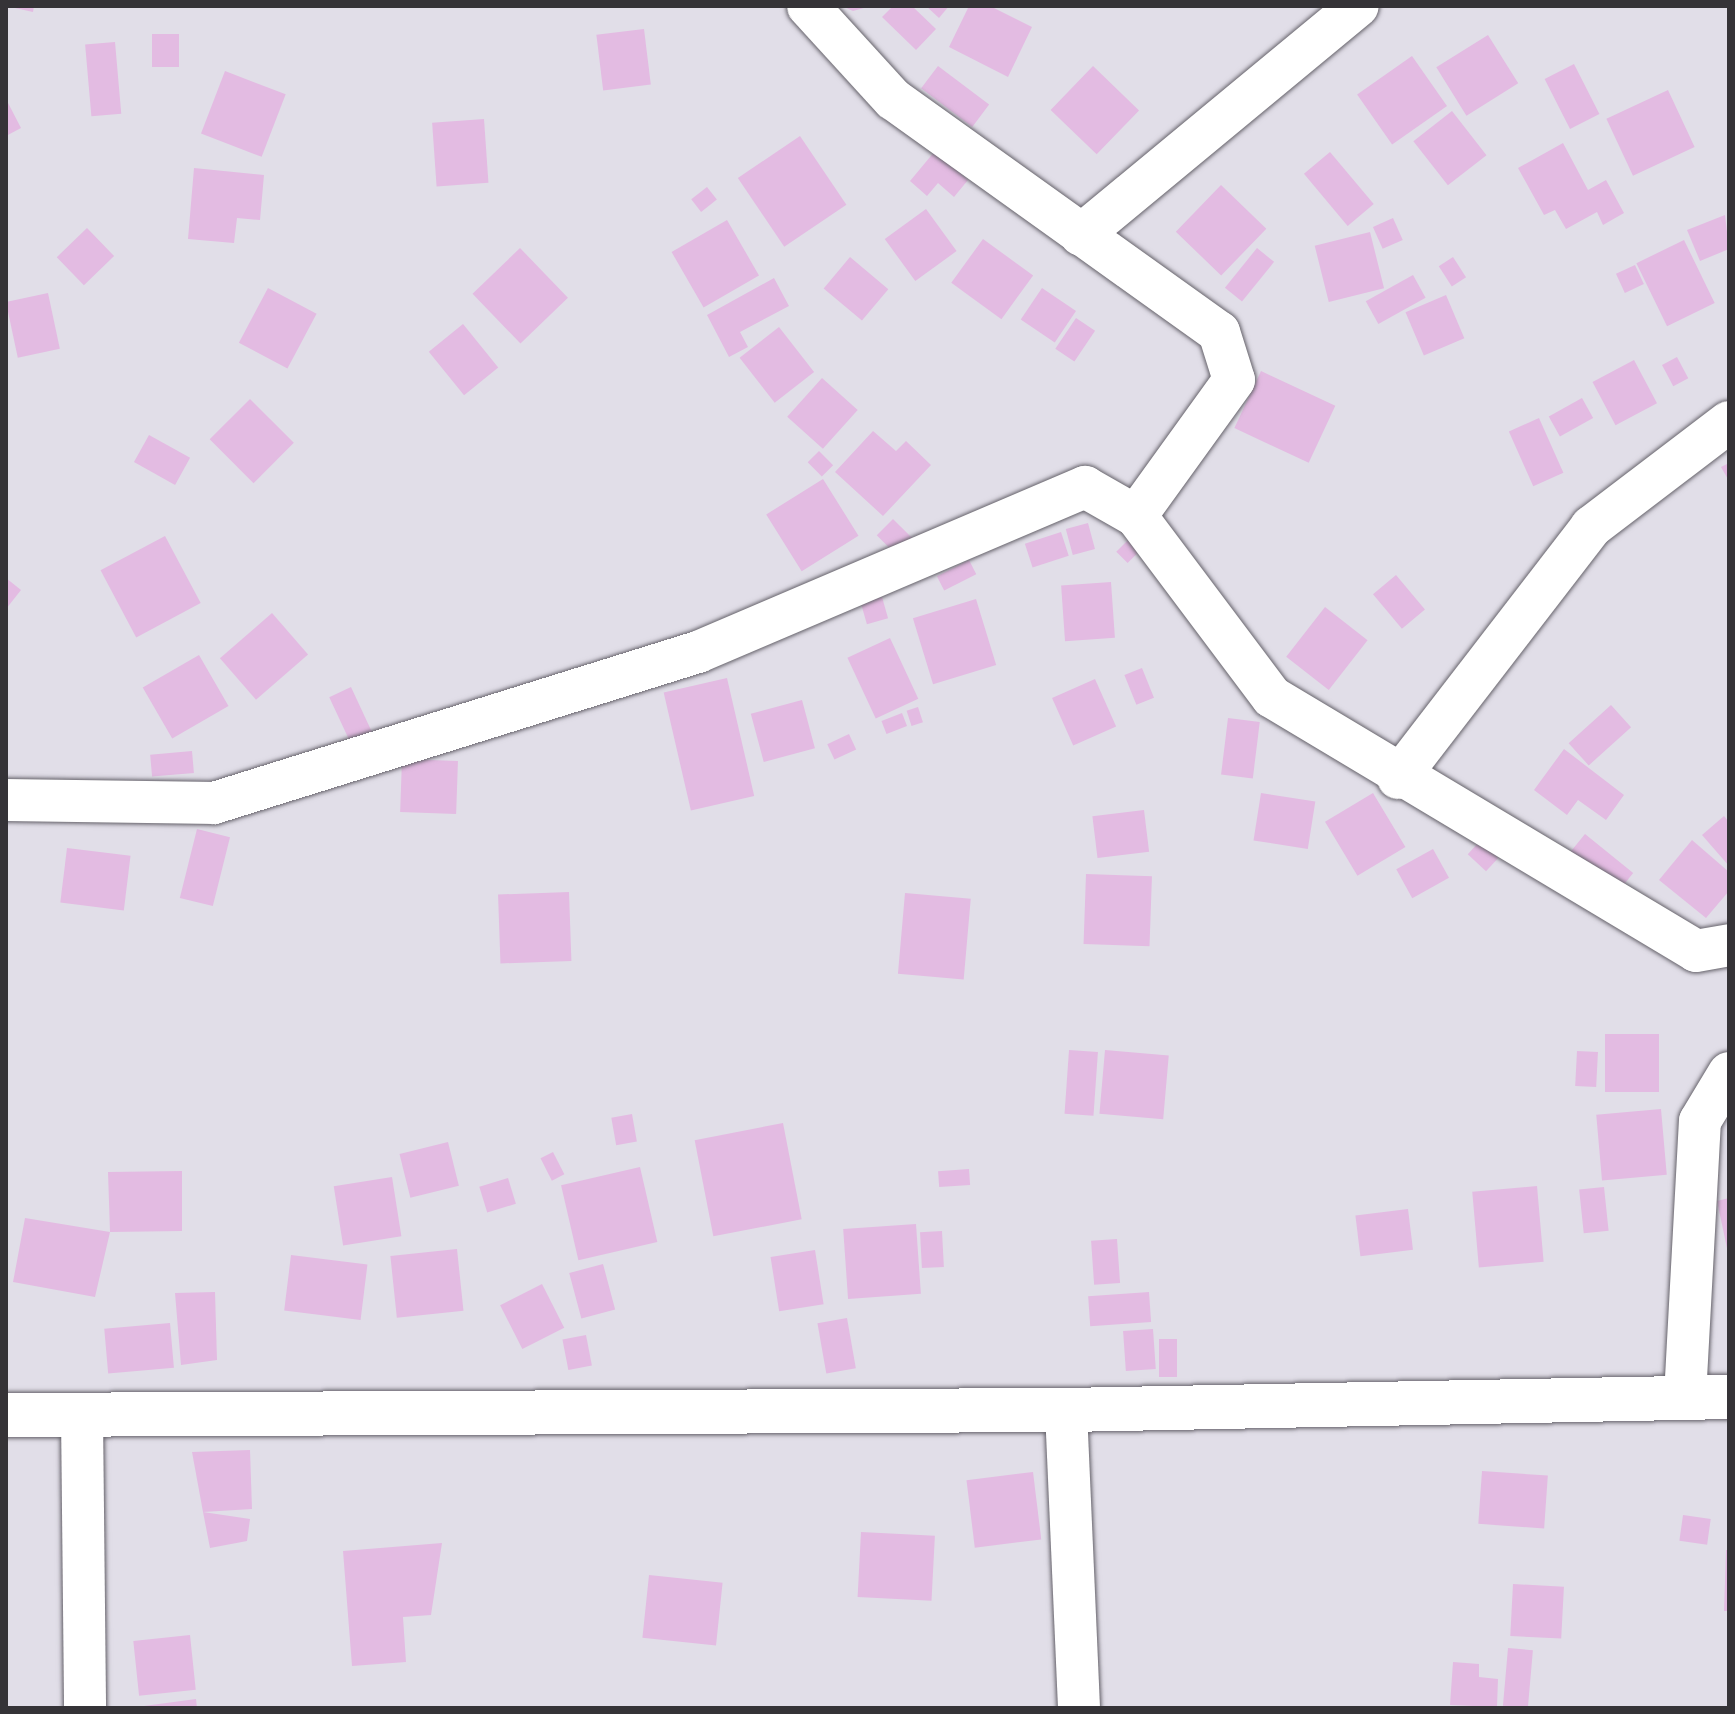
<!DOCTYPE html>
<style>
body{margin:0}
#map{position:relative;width:1735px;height:1714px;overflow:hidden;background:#e1dee8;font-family:"Source Sans 3",sans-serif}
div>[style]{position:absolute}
.building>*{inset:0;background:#e3bbe2;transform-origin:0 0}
.roads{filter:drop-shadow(0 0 2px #65626a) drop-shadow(0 0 2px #65626a)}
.street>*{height:42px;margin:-21px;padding:0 21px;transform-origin:21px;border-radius:21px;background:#fff}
.secondary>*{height:44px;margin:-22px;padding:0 22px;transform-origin:22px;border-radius:22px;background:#fff}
span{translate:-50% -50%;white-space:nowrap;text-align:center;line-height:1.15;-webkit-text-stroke:7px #fff;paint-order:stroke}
.frame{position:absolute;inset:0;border:8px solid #353337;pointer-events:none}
</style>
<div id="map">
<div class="building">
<div style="clip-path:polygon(6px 6px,34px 6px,33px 12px)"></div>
<div style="clip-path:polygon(842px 6px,871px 6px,853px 11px)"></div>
<div style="clip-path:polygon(893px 6px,912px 6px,936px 29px,916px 50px,882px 17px)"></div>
<div style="clip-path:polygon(926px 6px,949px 6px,939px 18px)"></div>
<div style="clip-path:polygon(969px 6px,990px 6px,1032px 27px,1008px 77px,949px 47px)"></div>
<div style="left:644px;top:29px;width:56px;height:48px;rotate:83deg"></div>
<div style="left:152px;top:34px;width:27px;height:33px"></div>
<div style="left:1488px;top:35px;width:57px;height:61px;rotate:58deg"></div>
<div style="left:115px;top:42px;width:72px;height:30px;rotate:85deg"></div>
<div style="left:1412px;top:56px;width:61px;height:67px;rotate:55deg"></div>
<div style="left:1574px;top:64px;width:56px;height:33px;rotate:63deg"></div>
<div style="left:938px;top:66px;width:64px;height:28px;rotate:37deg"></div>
<div style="left:1093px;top:66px;width:64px;height:61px;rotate:44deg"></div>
<div style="left:225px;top:71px;width:65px;height:67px;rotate:21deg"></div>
<div style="left:1668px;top:90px;width:63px;height:68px;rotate:65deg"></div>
<div style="clip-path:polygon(6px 99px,21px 128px,6px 136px)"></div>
<div style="left:1452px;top:111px;width:56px;height:49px;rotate:52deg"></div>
<div style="left:484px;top:119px;width:64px;height:52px;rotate:86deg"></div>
<div style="left:800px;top:136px;width:83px;height:75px;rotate:56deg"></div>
<div style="clip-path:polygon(1563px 143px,1588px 190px,1606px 180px,1624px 213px,1603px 225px,1597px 212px,1566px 229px,1555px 210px,1544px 215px,1518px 168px)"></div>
<div style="clip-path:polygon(935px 151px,968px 180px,954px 197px,938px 183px,927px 196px,910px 181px)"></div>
<div style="left:1330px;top:152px;width:68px;height:34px;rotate:50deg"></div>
<div style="clip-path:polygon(194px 168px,264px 175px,260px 220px,237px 218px,234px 243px,188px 239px)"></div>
<div style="left:1221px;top:185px;width:63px;height:65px;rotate:44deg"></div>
<div style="left:707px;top:187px;width:16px;height:20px;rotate:52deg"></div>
<div style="left:926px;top:209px;width:52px;height:51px;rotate:54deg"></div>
<div style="clip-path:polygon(1725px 215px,1729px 249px,1700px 261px,1687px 230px)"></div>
<div style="left:1393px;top:218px;width:24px;height:22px;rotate:66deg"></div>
<div style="left:727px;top:220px;width:64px;height:64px;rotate:60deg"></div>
<div style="left:87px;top:228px;width:39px;height:42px;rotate:46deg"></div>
<div style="left:1370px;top:232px;width:58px;height:57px;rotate:76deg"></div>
<div style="left:983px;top:239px;width:62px;height:54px;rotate:36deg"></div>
<div style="left:1684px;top:240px;width:70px;height:53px;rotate:64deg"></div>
<div style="left:520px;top:248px;width:69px;height:66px;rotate:46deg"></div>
<div style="left:1257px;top:248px;width:22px;height:51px;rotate:39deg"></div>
<div style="left:850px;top:257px;width:50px;height:41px;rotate:40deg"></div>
<div style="left:1453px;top:257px;width:24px;height:17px;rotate:57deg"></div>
<div style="left:1635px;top:265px;width:21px;height:21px;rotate:65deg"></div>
<div style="left:1413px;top:275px;width:26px;height:54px;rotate:61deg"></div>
<div style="clip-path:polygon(774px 278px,789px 306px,740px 332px,748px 347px,729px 357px,707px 315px)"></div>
<div style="left:268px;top:288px;width:55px;height:62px;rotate:28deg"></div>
<div style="left:1042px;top:288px;width:41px;height:38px;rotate:34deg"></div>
<div style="left:48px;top:293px;width:57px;height:43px;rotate:78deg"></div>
<div style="left:1446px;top:295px;width:47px;height:44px;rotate:67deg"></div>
<div style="left:1076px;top:318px;width:23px;height:37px;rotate:34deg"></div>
<div style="left:463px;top:324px;width:56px;height:44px;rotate:51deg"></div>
<div style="left:779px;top:327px;width:57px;height:50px;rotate:52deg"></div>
<div style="left:1677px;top:357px;width:24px;height:17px;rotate:62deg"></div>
<div style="left:1634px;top:360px;width:49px;height:47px;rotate:62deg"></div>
<div style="left:1261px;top:371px;width:82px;height:63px;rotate:25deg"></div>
<div style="left:822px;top:378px;width:48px;height:52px;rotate:42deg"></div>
<div style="left:1582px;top:398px;width:23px;height:38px;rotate:61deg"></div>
<div style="left:250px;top:399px;width:62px;height:57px;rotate:45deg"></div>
<div style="left:1539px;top:418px;width:60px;height:33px;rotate:66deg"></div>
<div style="clip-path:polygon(873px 431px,896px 451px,906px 441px,931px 465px,883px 516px,835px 472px)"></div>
<div style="left:149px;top:435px;width:47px;height:31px;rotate:29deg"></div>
<div style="left:819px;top:451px;width:20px;height:16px;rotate:45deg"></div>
<div style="clip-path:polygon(1729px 463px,1729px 481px,1721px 467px)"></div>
<div style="left:823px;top:479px;width:67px;height:67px;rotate:58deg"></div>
<div style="left:893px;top:519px;width:27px;height:23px;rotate:45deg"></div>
<div style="left:1088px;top:523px;width:27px;height:23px;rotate:75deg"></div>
<div style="left:1061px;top:532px;width:25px;height:38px;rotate:72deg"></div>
<div style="left:165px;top:536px;width:76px;height:73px;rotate:62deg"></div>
<div style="left:1129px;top:539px;width:16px;height:18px;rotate:45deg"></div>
<div style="left:969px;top:560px;width:16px;height:36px;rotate:63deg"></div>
<div style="left:1396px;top:575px;width:45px;height:30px;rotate:50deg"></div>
<div style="clip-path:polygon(6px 578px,21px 590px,6px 609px)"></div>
<div style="left:1111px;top:582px;width:56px;height:50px;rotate:86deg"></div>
<div style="left:882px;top:597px;width:22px;height:22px;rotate:74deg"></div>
<div style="left:976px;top:599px;width:69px;height:66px;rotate:73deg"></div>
<div style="left:1325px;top:607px;width:54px;height:63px;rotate:38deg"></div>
<div style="left:272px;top:613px;width:55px;height:69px;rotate:49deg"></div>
<div style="left:890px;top:638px;width:67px;height:47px;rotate:65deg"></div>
<div style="left:199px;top:655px;width:59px;height:65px;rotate:60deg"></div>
<div style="left:1142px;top:668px;width:32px;height:19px;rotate:68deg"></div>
<div style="left:727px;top:678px;width:121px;height:65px;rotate:77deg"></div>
<div style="left:1095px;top:679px;width:52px;height:47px;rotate:66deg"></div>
<div style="left:351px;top:687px;width:52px;height:24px;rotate:65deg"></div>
<div style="left:802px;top:700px;width:50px;height:53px;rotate:75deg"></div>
<div style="left:1611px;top:705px;width:30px;height:57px;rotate:48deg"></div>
<div style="left:918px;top:707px;width:16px;height:12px;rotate:72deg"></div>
<div style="left:902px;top:713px;width:14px;height:22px;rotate:69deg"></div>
<div style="left:1228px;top:718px;width:32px;height:57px;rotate:7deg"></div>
<div style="left:849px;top:734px;width:17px;height:24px;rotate:65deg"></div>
<div style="clip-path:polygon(1564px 749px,1624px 795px,1606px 820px,1578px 800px,1567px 815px,1534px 790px)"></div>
<div style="left:192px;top:751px;width:22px;height:42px;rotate:85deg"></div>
<div style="left:402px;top:759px;width:56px;height:53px;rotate:2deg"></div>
<div style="left:1261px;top:793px;width:55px;height:48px;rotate:9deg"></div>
<div style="left:1373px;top:793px;width:63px;height:56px;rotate:59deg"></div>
<div style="left:1144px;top:810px;width:42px;height:52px;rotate:83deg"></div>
<div style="clip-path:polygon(1724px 816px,1729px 822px,1729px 866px,1702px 835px)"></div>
<div style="left:197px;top:829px;width:34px;height:71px;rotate:14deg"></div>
<div style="left:1585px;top:834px;width:62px;height:32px;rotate:39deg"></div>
<div style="clip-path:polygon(1692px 840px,1729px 872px,1729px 891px,1706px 918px,1659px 880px)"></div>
<div style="left:1480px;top:841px;width:25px;height:18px;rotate:43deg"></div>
<div style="left:67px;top:848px;width:64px;height:55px;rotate:7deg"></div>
<div style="left:1433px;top:849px;width:33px;height:42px;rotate:61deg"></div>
<div style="left:1086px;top:874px;width:66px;height:70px;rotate:2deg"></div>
<div style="left:569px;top:892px;width:69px;height:71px;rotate:88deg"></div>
<div style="left:905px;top:893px;width:66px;height:81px;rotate:5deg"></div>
<div style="left:1605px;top:1034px;width:54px;height:58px"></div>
<div style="left:1069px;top:1050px;width:29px;height:64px;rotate:4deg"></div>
<div style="left:1105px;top:1050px;width:64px;height:64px;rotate:5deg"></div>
<div style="left:1577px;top:1051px;width:21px;height:35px;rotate:3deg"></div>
<div style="left:1661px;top:1109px;width:66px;height:65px;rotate:85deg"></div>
<div style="left:632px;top:1114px;width:28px;height:21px;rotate:80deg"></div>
<div style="left:783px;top:1123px;width:98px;height:90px;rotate:79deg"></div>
<div style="left:448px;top:1142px;width:45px;height:50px;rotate:76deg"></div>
<div style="left:553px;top:1152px;width:25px;height:14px;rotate:63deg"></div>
<div style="left:640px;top:1167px;width:77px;height:81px;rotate:77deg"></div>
<div style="left:969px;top:1169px;width:16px;height:31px;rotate:86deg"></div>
<div style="clip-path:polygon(182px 1171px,182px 1231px,110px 1232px,95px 1297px,13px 1282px,25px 1218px,110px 1232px,108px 1172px)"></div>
<div style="left:392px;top:1177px;width:60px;height:59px;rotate:81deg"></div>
<div style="left:508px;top:1178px;width:27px;height:30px;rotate:73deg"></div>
<div style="left:1537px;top:1186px;width:76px;height:65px;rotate:85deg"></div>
<div style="left:1604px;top:1187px;width:44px;height:25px;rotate:84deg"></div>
<div style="clip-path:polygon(1729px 1198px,1729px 1253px,1728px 1253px,1717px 1201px)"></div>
<div style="left:1408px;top:1209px;width:41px;height:53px;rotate:83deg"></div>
<div style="left:916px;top:1224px;width:70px;height:73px;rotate:86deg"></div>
<div style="left:942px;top:1231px;width:36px;height:22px;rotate:87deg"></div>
<div style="left:1117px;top:1239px;width:44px;height:26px;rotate:86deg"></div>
<div style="left:457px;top:1249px;width:62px;height:67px;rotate:84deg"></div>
<div style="left:815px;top:1250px;width:55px;height:45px;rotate:81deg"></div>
<div style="left:291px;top:1255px;width:77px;height:56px;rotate:7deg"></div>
<div style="left:603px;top:1264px;width:47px;height:35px;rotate:75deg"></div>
<div style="left:542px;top:1284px;width:49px;height:47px;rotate:63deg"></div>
<div style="clip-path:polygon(215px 1292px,217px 1360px,181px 1365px,175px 1293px)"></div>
<div style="left:1149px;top:1292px;width:30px;height:61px;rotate:86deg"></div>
<div style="left:847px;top:1318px;width:51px;height:30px;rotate:80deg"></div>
<div style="left:170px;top:1323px;width:45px;height:66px;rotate:85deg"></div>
<div style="left:1153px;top:1329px;width:40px;height:30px;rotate:86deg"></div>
<div style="left:586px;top:1335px;width:31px;height:24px;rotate:79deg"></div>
<div style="left:1159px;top:1339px;width:18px;height:38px"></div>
<div style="clip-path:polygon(250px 1450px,252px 1509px,203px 1512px,192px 1452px)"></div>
<div style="left:1482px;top:1471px;width:66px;height:53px;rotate:4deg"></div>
<div style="left:1033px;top:1472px;width:68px;height:67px;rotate:83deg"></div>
<div style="clip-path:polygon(203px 1512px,250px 1519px,247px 1541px,210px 1548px)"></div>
<div style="left:1683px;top:1515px;width:28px;height:26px;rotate:8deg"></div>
<div style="left:861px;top:1532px;width:74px;height:65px;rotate:3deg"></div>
<div style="clip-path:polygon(442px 1543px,431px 1615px,403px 1617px,406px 1662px,352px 1666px,343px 1551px)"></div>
<div style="clip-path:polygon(1726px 1550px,1729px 1550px,1729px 1611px,1724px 1611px)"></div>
<div style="left:649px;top:1575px;width:74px;height:63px;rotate:6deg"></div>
<div style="left:1513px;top:1584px;width:51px;height:52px;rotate:3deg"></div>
<div style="left:190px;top:1635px;width:55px;height:57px;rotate:84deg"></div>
<div style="left:1508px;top:1648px;width:25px;height:58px;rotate:5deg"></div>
<div style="clip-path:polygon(1453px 1662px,1479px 1664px,1479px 1677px,1498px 1679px,1497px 1707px,1450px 1705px)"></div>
<div style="clip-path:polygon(196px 1699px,197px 1708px,144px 1708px,144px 1706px)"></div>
</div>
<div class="roads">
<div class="street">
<div style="left:808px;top:6px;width:126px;rotate:47.6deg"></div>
<div style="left:893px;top:99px;width:401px;rotate:35.6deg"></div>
<div style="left:1219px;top:332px;width:50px;rotate:72.6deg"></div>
<div style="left:1234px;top:380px;width:168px;rotate:125.8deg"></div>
<div style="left:1081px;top:235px;width:359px;rotate:-39.6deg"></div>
<div style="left:1398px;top:778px;width:317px;rotate:-52.4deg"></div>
<div style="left:1591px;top:527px;width:173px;rotate:-37.3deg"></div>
<div style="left:6px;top:800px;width:208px;rotate:0.8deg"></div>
<div style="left:214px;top:803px;width:507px;rotate:-17.33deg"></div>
<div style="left:698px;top:652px;width:421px;rotate:-23.1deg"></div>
<div style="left:1085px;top:487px;width:59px;rotate:29.6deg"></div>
<div style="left:1136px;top:516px;width:226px;rotate:53.1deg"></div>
<div style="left:1272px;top:697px;width:494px;rotate:30.9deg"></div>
<div style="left:1696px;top:951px;width:34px;rotate:-10deg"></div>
<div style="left:1685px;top:1397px;width:276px;rotate:-86.9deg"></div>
<div style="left:1700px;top:1121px;width:56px;rotate:-58.9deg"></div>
<div style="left:1066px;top:1410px;width:298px;rotate:87.5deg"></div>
<div style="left:82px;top:1415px;width:293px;rotate:89.4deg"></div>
</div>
<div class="secondary">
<div style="left:6px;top:1415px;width:1060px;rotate:-0.27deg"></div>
<div style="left:1066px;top:1410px;width:663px;rotate:-1.12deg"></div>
</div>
</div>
<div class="frame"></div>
</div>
